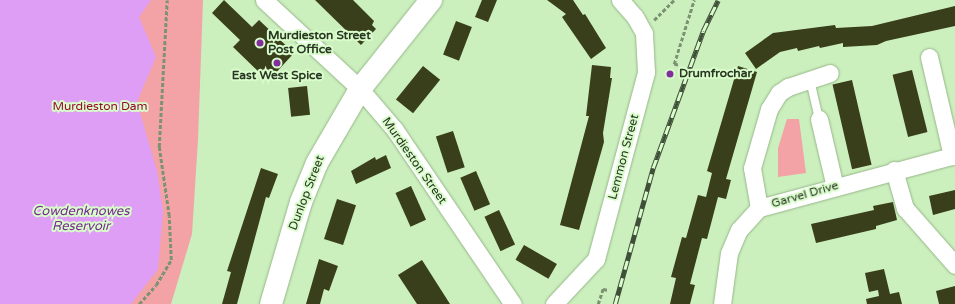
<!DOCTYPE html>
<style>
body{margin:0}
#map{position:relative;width:955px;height:304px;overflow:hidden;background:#ccefbe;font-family:"Varela Round",sans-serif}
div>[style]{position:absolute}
.green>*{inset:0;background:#f3a3a6}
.water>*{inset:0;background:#de9ef6}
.building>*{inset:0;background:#393e1b;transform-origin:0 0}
.path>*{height:2.5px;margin-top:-1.25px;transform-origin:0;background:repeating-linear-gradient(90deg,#7b9371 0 4px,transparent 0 6px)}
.roads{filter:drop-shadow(0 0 1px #96b789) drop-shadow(0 0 1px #96b789)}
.service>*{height:8px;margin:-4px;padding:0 4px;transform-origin:4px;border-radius:4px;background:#fff}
.minor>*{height:17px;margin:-8.5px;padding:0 8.5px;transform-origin:8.5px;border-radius:8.5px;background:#fff}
.secondary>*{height:22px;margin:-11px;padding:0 11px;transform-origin:11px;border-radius:11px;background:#fff}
.rail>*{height:4.5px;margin-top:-2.25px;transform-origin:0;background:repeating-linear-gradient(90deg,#d9fccb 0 9px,#3f4f38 0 18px);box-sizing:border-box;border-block:1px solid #3f4f38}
.dots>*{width:11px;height:11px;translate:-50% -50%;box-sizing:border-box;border:2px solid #d9fccb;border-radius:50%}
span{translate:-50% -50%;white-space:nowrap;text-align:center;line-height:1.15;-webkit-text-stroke:4px #d9fccb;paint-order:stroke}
.poi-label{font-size:12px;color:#293623;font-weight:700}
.left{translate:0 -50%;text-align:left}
.park-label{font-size:12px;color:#97082e}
.street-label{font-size:12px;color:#293623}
.water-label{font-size:13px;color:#772a90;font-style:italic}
</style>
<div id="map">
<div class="green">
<div style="clip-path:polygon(0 0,203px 0,198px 140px,192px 234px,171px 304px,0 304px)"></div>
<div style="clip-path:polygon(787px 119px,799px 119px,806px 173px,778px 177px,778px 148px)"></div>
</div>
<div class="water">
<div style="clip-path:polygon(0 0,151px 0,139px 17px,156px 57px,137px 102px,157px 171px,163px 211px,158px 269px,131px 304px,0 304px)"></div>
</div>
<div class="building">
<div style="clip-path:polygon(224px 0,252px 27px,259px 20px,294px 53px,272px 77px,264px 77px,233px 47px,240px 40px,212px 13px)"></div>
<div style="clip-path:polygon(315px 0,353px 0,374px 21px,372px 25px,376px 29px,361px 45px)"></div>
<div style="clip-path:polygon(482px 0,497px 0,488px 22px,475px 17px)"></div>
<div style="clip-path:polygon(547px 0,573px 0,583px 15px,585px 14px,606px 48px,591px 59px,562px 17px,566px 14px)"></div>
<div style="clip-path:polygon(955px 6px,955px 26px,886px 41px,877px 45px,843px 47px,843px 43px,820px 48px,819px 46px,798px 51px,797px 48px,780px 52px,756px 69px,745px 53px,773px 33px,835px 25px,836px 28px,872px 26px)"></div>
<div style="left:456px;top:21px;width:17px;height:36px;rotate:21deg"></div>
<div style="clip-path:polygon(592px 65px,611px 67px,610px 78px,612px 78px,603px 133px,604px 142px,579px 230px,560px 225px,589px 116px,586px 116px)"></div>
<div style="left:423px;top:66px;width:22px;height:43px;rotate:39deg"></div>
<div style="clip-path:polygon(738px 66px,757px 72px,726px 179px,731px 180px,726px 199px,718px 197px,707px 239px,702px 238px,690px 284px,695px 285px,690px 304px,670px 304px,676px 278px,671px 277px,682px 237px,686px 238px,698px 195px,706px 197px,712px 173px,707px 171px)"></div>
<div style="left:912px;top:70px;width:64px;height:20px;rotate:76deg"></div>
<div style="left:852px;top:80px;width:87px;height:20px;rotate:77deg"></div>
<div style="left:307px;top:86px;width:29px;height:19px;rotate:84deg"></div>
<div style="left:453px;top:131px;width:38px;height:18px;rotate:72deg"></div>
<div style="clip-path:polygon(386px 155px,391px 168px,356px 184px,351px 171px,375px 157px,376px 160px)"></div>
<div style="clip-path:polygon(261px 168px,278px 174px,269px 198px,266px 197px,237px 304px,222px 304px,231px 272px,227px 271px)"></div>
<div style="left:476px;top:171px;width:36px;height:17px;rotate:67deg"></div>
<div style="left:411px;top:186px;width:37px;height:17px;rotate:66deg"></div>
<div style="clip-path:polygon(955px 190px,955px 209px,933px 215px,929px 196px)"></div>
<div style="left:337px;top:199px;width:20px;height:42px;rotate:18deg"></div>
<div style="clip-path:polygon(893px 202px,897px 220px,876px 226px,876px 229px,816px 243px,811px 224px,874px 210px,873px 206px)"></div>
<div style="left:499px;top:210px;width:38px;height:16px;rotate:65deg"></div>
<div style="left:524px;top:245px;width:38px;height:17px;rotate:30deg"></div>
<div style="clip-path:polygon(319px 259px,338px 266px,329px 291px,324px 289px,320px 304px,306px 304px)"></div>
<div style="clip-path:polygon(422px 260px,450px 304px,417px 304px,398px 275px)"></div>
<div style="clip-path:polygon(884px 269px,890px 294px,899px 292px,902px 304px,867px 304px,866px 299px,879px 296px,878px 290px,869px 292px,865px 273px)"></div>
<div style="clip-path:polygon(955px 286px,955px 304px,939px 304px,936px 291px)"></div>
</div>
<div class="path">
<div style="left:654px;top:20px;width:28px;rotate:-45deg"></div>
<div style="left:678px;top:65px;width:4px;rotate:-166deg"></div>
<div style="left:674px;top:64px;width:67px;rotate:-72.6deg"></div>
<div style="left:139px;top:304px;width:25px;rotate:-48deg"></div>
<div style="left:156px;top:285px;width:29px;rotate:-59deg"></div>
<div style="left:171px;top:260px;width:44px;rotate:-92.6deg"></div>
<div style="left:169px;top:216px;width:70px;rotate:-98.2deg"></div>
<div style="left:159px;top:147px;width:147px;rotate:-86.9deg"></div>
<div style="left:598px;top:304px;width:16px;rotate:-72deg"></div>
<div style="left:603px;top:289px;width:6px;rotate:9deg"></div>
</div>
<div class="roads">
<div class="service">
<div style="left:810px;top:80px;width:40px;rotate:77deg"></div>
</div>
<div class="minor">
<div style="left:264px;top:0;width:131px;rotate:42.8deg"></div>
<div style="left:360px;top:89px;width:54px;rotate:49.5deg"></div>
<div style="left:395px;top:130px;width:210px;rotate:55.9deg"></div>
<div style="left:929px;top:57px;width:102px;rotate:76.9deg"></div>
<div style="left:819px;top:119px;width:70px;rotate:76.8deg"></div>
<div style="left:894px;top:170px;width:40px;rotate:74deg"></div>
<div style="left:905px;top:208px;width:76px;rotate:48.7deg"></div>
<div style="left:759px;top:208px;width:41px;rotate:-99.9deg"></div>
<div style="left:752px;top:168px;width:61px;rotate:-73.9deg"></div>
<div style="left:769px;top:109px;width:19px;rotate:-58deg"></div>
<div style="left:779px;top:93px;width:11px;rotate:-34deg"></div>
<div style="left:788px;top:87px;width:44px;rotate:-18.4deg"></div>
<div style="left:554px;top:304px;width:62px;rotate:-47deg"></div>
<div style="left:596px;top:259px;width:194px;rotate:-75deg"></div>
<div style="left:646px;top:72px;width:39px;rotate:-93deg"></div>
<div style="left:644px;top:33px;width:18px;rotate:-119deg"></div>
<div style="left:635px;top:17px;width:23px;rotate:-131deg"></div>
<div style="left:722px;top:304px;width:51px;rotate:-82.2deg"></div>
<div style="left:729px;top:253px;width:25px;rotate:-67deg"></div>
<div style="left:739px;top:230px;width:30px;rotate:-48deg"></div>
<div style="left:759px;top:208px;width:203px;rotate:-15.1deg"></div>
</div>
<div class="secondary">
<div style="left:271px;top:304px;width:106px;rotate:-73.6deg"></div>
<div style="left:301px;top:202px;width:42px;rotate:-67.7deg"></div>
<div style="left:317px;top:163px;width:86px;rotate:-59.8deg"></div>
<div style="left:360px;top:89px;width:114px;rotate:-51.4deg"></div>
</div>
</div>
<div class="rail">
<div style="left:615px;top:304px;width:141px;rotate:-74.4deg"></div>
<div style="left:653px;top:168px;width:146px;rotate:-69.9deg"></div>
<div style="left:703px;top:31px;width:34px;rotate:-64deg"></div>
</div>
<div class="dots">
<div style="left:260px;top:43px;background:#822f9d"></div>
<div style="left:277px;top:63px;background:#822f9d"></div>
<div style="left:670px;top:74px;background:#822f9d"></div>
</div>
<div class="poi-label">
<span class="left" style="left:268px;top:43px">Murdieston Street<br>Post Office</span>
<span class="left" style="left:679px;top:74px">Drumfrochar</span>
<span style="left:277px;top:76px">East West Spice</span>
</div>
<div class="park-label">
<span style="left:100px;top:107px">Murdieston Dam</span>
</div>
<div class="street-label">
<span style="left:624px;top:157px;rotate:-75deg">Lemmon Street</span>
<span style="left:414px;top:161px;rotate:55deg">Murdieston Street</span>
<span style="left:307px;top:193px;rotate:-69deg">Dunlop Street</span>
<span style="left:805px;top:195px;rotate:-16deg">Garvel Drive</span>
</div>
<div class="water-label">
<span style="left:81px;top:219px">Cowdenknowes<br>Reservoir</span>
</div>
</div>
